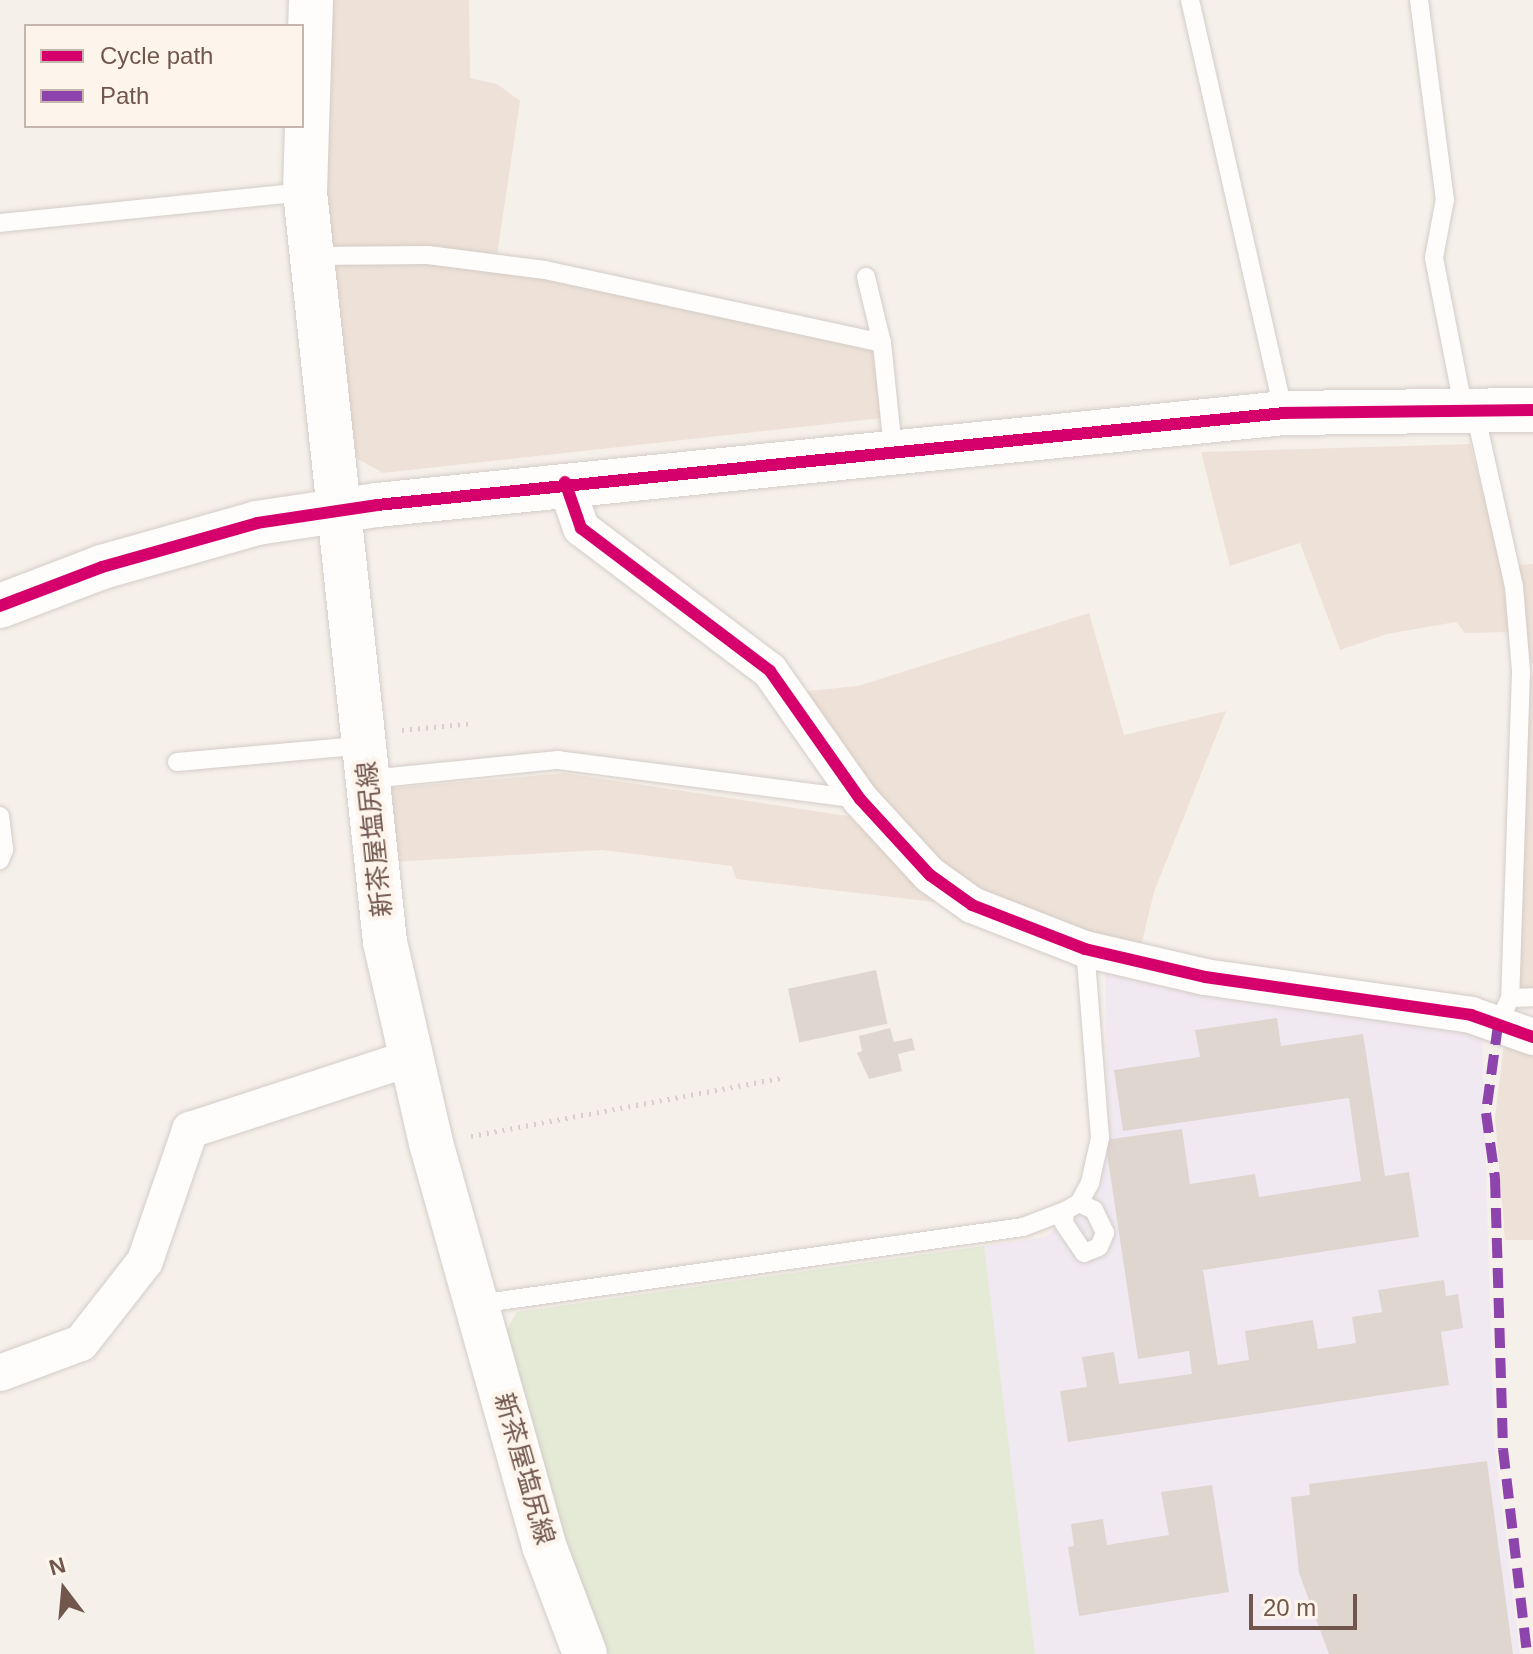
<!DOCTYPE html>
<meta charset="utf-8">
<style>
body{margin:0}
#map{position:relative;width:1533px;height:1654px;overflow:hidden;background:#f6f0ea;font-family:Helvetica,"Noto Sans JP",sans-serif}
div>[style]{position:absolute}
.residential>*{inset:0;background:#eee2d8}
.education>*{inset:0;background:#f1e9f1}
.green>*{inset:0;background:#e4ead6}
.building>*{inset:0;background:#dfd6d0;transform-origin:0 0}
.path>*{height:5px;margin-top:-2.5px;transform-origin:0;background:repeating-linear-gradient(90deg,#d7cfcb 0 2px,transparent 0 8px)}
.roads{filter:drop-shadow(0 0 2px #d4ccc7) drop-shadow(0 0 2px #d4ccc7)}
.lane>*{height:18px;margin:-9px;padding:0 9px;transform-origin:9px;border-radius:9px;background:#fefdfc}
.street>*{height:36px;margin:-18px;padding:0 18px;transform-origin:18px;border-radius:18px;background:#fefdfc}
.secondary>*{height:44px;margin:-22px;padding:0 22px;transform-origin:22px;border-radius:22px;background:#fefdfc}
.quiet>*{height:10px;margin-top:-5px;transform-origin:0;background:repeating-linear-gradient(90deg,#8e44ad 0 20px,transparent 0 30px)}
.cycleway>*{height:12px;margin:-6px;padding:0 6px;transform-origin:6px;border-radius:6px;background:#d6006c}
span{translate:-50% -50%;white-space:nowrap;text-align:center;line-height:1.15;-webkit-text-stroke:8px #fdf5ec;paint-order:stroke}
.street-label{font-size:26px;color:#71564d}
.legend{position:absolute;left:24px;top:24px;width:280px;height:104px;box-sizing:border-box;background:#fdf5ec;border:2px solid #c5b5ac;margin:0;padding:10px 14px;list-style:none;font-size:24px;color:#71564d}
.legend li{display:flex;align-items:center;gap:16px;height:40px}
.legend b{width:40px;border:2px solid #c5b5ac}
.north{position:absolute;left:24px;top:1550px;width:80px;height:80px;-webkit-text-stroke:6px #fdf5ec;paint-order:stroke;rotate:344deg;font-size:22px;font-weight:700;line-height:32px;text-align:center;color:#71564d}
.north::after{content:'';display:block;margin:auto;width:28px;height:36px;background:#71564d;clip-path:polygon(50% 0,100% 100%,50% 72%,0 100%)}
.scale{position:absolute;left:1249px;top:1594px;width:108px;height:36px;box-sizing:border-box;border:4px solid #71564d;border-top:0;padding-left:10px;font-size:24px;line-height:28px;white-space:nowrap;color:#71564d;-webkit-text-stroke:6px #fdf5ec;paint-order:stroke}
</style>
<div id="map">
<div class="residential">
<div style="clip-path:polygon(326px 0,469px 0,470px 78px,497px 84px,520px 101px,497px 255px,324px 253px)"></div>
<div style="clip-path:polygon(428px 261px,547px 274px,872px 348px,882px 418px,383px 473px,342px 450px,325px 265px)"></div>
<div style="clip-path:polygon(1470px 444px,1501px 562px,1509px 632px,1465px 633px,1456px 622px,1387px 634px,1340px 650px,1300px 543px,1230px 566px,1201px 452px)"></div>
<div style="clip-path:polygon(1533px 564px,1533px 663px,1531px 663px,1516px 565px)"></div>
<div style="clip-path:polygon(1089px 613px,1124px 735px,1226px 711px,1154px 892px,1140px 950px,1073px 938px,959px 882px,875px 805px,798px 692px,858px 686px)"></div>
<div style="clip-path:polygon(1527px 676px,1533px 676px,1533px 991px,1516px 992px)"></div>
<div style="clip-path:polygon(564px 773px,848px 816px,944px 903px,736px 879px,732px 866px,602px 850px,391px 862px,381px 789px)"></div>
<div style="clip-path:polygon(1505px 1036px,1533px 1047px,1533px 1240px,1505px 1240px,1495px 1117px)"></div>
</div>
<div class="education">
<div style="clip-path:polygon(1105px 971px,1482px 1031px,1494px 1442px,1520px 1654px,604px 1654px,517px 1312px,1046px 1237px,1093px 1192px,1108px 1136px)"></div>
</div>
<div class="green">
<div style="clip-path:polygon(984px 1246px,1035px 1654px,604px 1654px,575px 1585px,506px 1330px,517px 1312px)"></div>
</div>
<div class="building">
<div style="left:876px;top:970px;width:55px;height:90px;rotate:78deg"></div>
<div style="clip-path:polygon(1277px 1018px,1281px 1046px,1363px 1034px,1385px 1176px,1409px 1172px,1419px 1237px,1203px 1270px,1218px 1365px,1249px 1360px,1245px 1331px,1313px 1320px,1318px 1349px,1356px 1343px,1352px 1317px,1382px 1312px,1378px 1290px,1444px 1280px,1446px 1296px,1458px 1294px,1463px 1328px,1441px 1332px,1449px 1385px,1068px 1442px,1060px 1391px,1087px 1387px,1082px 1357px,1114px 1352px,1119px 1384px,1192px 1374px,1189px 1351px,1138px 1359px,1105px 1140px,1182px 1129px,1190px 1184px,1255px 1174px,1259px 1197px,1361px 1181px,1349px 1098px,1123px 1131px,1114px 1070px,1200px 1057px,1195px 1030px)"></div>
<div style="clip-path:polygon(890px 1028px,894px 1042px,912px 1038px,915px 1050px,898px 1054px,902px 1071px,869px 1079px,857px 1053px,862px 1051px,859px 1036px)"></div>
<div style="clip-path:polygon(1487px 1461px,1513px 1654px,1329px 1654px,1299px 1573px,1291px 1497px,1310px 1495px,1309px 1484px)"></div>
<div style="clip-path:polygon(1212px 1485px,1229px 1592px,1079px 1616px,1068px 1547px,1074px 1546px,1071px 1524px,1103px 1519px,1107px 1545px,1169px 1535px,1161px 1492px)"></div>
</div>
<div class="path">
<div style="left:402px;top:730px;width:72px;rotate:-5.6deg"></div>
<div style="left:471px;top:1136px;width:320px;rotate:-10.6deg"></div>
</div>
<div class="roads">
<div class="lane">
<div style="left:1190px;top:0;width:424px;rotate:77.2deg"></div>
<div style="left:1419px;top:0;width:201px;rotate:82.6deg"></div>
<div style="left:1445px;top:199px;width:60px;rotate:100.6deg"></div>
<div style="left:1434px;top:258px;width:156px;rotate:78.9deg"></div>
<div style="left:0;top:223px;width:307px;rotate:-5.8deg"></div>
<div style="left:312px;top:256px;width:116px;rotate:-0.5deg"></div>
<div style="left:428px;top:255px;width:118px;rotate:7.3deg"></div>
<div style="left:545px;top:270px;width:345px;rotate:12.2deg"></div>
<div style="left:866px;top:277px;width:68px;rotate:76.4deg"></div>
<div style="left:882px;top:343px;width:108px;rotate:84.1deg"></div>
<div style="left:1475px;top:412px;width:178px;rotate:77.4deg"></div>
<div style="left:1514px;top:586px;width:86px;rotate:85.3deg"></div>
<div style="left:1521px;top:672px;width:326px;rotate:91.9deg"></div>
<div style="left:1510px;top:998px;width:30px;rotate:114deg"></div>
<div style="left:177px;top:762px;width:190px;rotate:-5.1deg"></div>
<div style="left:370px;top:779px;width:189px;rotate:-5.8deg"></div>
<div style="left:558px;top:760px;width:305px;rotate:7.4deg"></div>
<div style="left:0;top:816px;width:34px;rotate:83deg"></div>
<div style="left:4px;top:850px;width:11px;rotate:112deg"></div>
<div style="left:1510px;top:998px;width:23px;rotate:-2deg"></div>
<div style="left:1079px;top:1203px;width:23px;rotate:-61deg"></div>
<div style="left:1090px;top:1183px;width:46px;rotate:-77.5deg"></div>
<div style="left:1100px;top:1138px;width:190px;rotate:-94.5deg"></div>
<div style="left:1079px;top:1203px;width:17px;rotate:25deg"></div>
<div style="left:1094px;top:1210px;width:25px;rotate:64deg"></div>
<div style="left:1105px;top:1233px;width:15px;rotate:113deg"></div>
<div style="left:1099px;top:1247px;width:16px;rotate:158deg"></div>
<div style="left:1084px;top:1253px;width:36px;rotate:-124deg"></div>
<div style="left:1064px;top:1223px;width:12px;rotate:-85deg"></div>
<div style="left:1065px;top:1211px;width:16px;rotate:-30deg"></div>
<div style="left:478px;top:1304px;width:550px;rotate:-8.04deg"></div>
<div style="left:1023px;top:1227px;width:45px;rotate:-20.9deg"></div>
</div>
<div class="street">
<div style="left:565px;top:482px;width:49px;rotate:70.8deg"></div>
<div style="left:581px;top:528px;width:237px;rotate:37.1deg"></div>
<div style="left:770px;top:671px;width:156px;rotate:54.9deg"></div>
<div style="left:860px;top:799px;width:103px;rotate:47.4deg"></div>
<div style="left:930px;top:875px;width:52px;rotate:35.5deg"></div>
<div style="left:972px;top:905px;width:121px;rotate:21.3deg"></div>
<div style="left:1085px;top:949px;width:123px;rotate:13.1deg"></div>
<div style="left:1205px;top:977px;width:269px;rotate:8.1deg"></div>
<div style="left:1471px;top:1015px;width:66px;rotate:19.5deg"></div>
<div style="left:0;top:1373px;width:86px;rotate:-20.3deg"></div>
<div style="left:81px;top:1343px;width:104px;rotate:-52deg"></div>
<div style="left:145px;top:1261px;width:139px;rotate:-71deg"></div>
<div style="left:190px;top:1130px;width:228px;rotate:-18.1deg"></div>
</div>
<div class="secondary">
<div style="left:311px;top:0;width:192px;rotate:91.8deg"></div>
<div style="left:305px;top:192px;width:754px;rotate:83.91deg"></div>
<div style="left:385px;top:942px;width:206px;rotate:77.1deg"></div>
<div style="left:431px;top:1143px;width:421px;rotate:74.3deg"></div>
<div style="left:545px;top:1548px;width:113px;rotate:69.3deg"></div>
<div style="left:0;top:606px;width:109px;rotate:-20.9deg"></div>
<div style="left:102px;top:567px;width:161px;rotate:-15.8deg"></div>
<div style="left:257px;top:523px;width:121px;rotate:-8.5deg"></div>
<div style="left:377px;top:505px;width:912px;rotate:-5.79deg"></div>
<div style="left:1284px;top:413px;width:249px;rotate:-0.7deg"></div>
</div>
</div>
<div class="quiet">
<div style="left:1498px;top:1025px;width:89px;rotate:97.8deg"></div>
<div style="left:1486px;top:1113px;width:66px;rotate:82.1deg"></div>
<div style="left:1495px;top:1178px;width:271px;rotate:88.3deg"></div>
<div style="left:1503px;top:1449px;width:206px;rotate:83.3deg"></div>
</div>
<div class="cycleway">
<div style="left:565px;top:482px;width:49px;rotate:70.8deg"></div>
<div style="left:581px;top:528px;width:237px;rotate:37.1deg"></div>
<div style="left:770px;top:671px;width:156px;rotate:54.9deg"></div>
<div style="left:860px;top:799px;width:103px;rotate:47.4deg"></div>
<div style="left:930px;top:875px;width:52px;rotate:35.5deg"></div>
<div style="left:972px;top:905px;width:121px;rotate:21.3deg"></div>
<div style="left:1085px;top:949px;width:123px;rotate:13.1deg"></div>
<div style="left:1205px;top:977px;width:269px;rotate:8.1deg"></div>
<div style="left:1471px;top:1015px;width:66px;rotate:19.5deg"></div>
<div style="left:0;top:606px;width:109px;rotate:-20.9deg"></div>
<div style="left:102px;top:567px;width:161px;rotate:-15.8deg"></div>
<div style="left:257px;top:523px;width:121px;rotate:-8.5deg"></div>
<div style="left:377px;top:505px;width:912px;rotate:-5.79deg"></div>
<div style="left:1284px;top:413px;width:249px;rotate:-0.7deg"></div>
</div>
<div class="street-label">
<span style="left:375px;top:839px;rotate:-96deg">新茶屋塩尻線</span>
<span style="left:524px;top:1469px;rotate:74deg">新茶屋塩尻線</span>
</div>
<ul class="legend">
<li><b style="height:10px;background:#d6006c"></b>Cycle path</li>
<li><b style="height:10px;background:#8e44ad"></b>Path</li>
</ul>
<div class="north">N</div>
<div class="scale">20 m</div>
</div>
